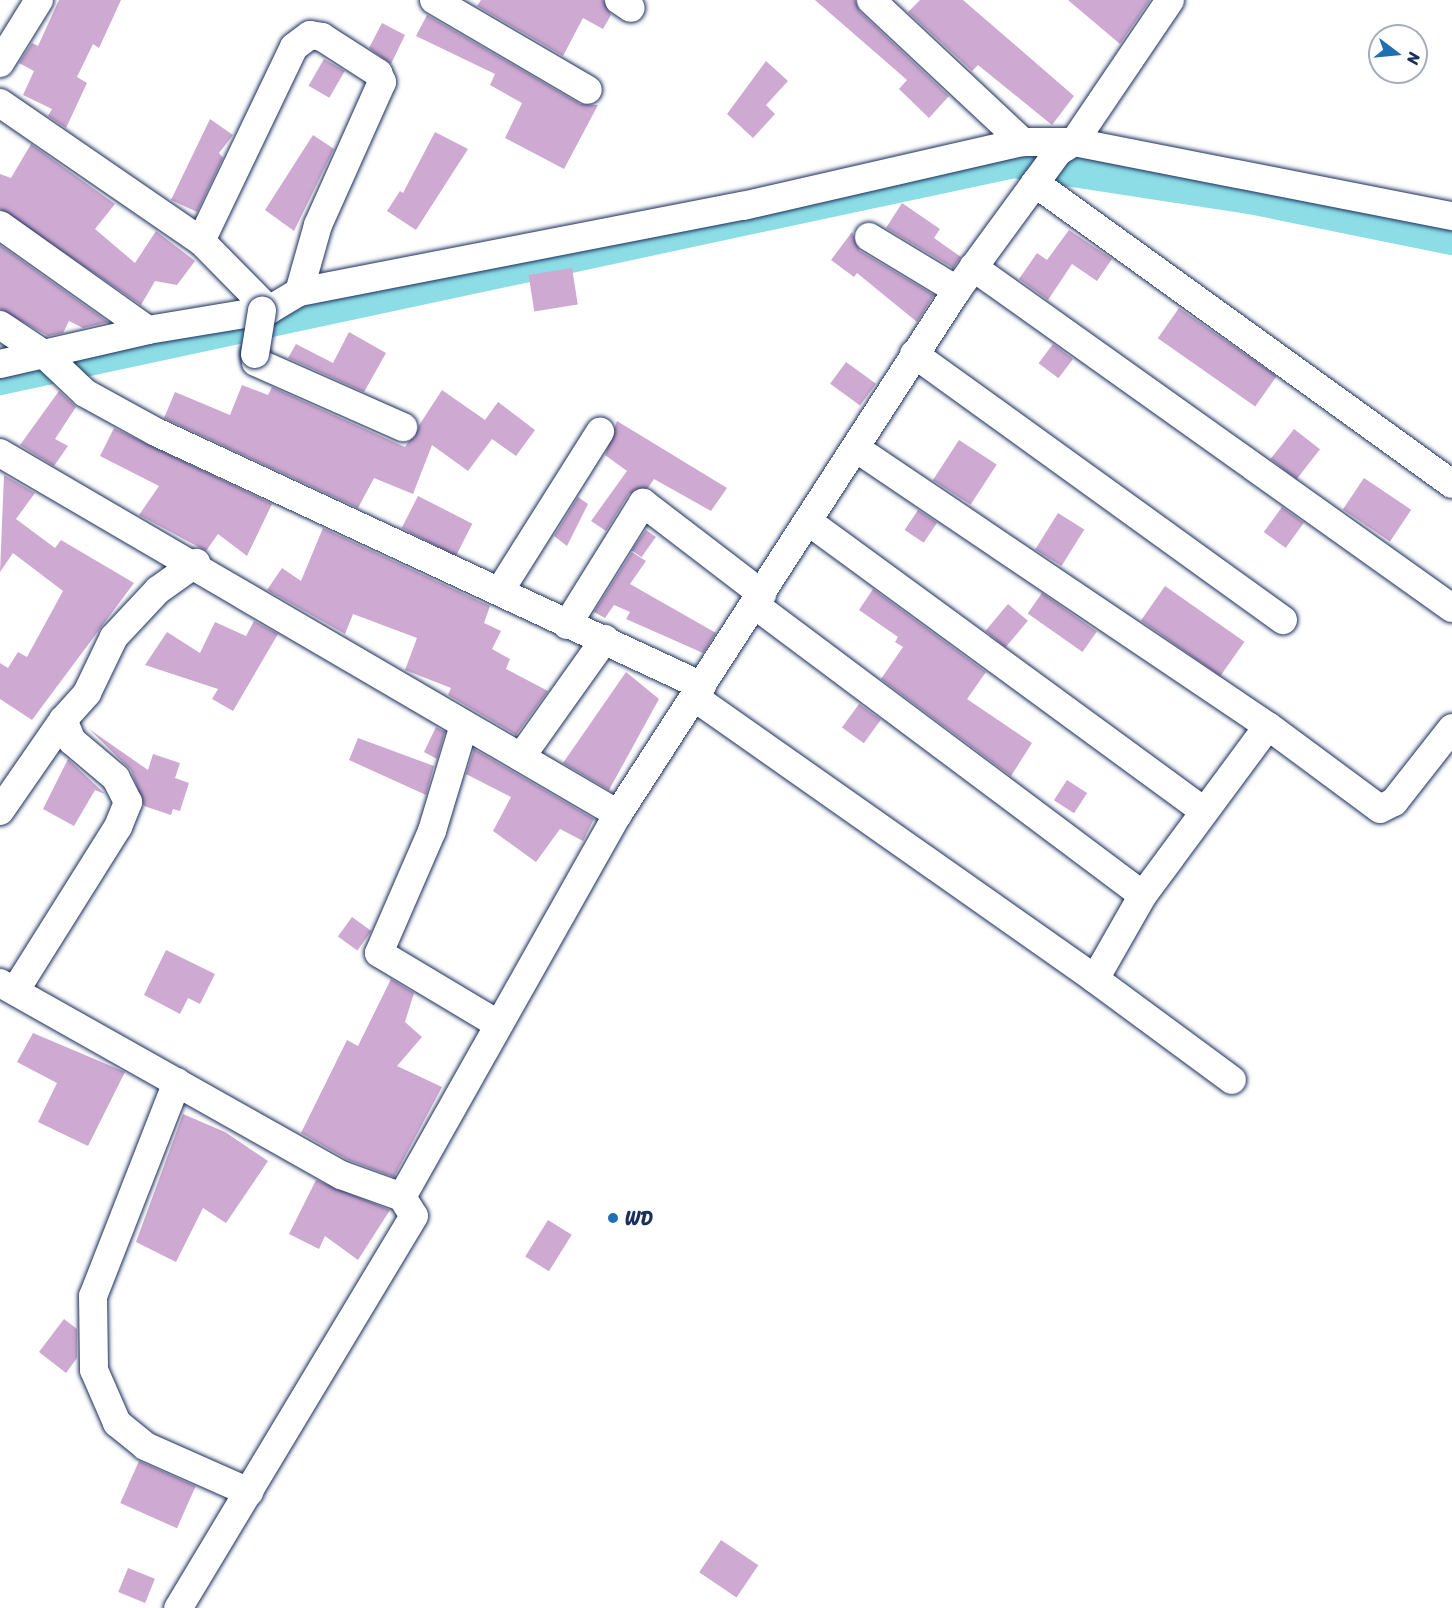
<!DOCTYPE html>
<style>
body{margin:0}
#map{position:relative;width:1452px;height:1608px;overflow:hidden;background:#fff;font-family:Sriracha,sans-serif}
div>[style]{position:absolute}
.canal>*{height:32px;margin:-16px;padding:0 16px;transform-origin:16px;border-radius:16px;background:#8cdde6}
.building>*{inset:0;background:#cea9d1;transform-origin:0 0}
.roads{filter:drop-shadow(0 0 2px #1b2f5e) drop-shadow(0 0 2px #1b2f5e)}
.street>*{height:28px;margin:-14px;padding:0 14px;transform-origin:14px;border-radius:14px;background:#fff}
.bridges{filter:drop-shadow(0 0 2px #1b2f5e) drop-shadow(0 0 2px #1b2f5e)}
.street-bridge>*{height:28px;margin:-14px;padding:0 14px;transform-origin:14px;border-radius:14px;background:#fff}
.dots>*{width:16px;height:16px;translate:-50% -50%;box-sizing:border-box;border:3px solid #fff;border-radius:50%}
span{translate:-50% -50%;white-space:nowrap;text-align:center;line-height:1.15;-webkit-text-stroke:4.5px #fff;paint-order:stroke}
.poi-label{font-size:20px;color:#1b2f5e;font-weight:700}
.left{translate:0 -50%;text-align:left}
.north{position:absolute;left:1368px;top:24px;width:60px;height:60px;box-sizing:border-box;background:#fff;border:2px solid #a4acbf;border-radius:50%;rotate:106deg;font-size:16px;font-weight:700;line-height:24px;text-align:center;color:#1b2f5e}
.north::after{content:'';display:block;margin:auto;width:21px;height:27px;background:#1f6fb2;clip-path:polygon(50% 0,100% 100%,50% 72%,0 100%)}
</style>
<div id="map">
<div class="canal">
<div style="left:0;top:379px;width:1037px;rotate:-12.08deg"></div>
<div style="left:1014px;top:162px;width:239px;rotate:8.7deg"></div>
<div style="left:1250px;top:198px;width:206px;rotate:11.5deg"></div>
</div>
<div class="building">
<div style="clip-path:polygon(59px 0,121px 0,99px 48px,93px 44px,77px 77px,87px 83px,66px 128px,48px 116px,52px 109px,23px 95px,34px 71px,19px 63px,32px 43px,38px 46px)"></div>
<div style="clip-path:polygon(481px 0,603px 0,611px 15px,603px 29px,583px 18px,563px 56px,477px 6px)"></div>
<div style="clip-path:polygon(815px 0,855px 0,860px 12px,949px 96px,929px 118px,899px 89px,907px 80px)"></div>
<div style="clip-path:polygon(920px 0,963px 0,1074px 96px,1052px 125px,978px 65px,972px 71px,908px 12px)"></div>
<div style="clip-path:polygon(1068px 0,1150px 0,1120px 44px)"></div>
<div style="clip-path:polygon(427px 15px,580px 104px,598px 105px,564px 169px,505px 138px,522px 103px,490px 85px,495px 74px,416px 36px)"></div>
<div style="clip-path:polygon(382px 23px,405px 35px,391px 64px,369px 48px)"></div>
<div style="left:324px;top:59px;width:24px;height:31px;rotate:30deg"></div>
<div style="clip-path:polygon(766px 61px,788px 81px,766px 105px,775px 114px,753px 138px,727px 114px)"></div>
<div style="clip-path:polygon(210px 119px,233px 135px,219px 153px,223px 158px,197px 212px,171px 200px)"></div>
<div style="clip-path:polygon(435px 132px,468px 149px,416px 230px,387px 211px,400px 191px,403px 193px)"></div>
<div style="clip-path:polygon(313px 135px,334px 149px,294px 231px,265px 210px)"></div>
<div style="clip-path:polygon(31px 144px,115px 204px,95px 229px,135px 263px,156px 231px,195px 261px,177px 285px,155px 281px,141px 305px,0 209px,0 174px,11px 178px)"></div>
<div style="clip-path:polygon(902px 203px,940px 229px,934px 238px,961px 257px,953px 268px,886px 228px)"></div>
<div style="clip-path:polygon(1069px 230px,1112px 259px,1097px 281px,1072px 264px,1048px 300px,1019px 279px,1037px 253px,1047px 260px)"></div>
<div style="clip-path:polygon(852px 232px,860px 251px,934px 295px,917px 322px,857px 273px,854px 277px,831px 260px)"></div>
<div style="clip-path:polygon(0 245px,108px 322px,83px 328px,69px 321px,63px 333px,48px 336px,0 309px)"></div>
<div style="left:572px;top:268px;width:37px;height:44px;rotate:81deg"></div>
<div style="left:1179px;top:308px;width:119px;height:37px;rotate:35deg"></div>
<div style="clip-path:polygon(349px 332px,386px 353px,364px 392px,288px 358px,296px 344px,333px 363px)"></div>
<div style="left:1053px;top:344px;width:25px;height:24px;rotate:37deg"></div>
<div style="left:846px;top:362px;width:37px;height:27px;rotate:36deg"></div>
<div style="clip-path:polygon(242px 385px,268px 395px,272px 387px,405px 447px,442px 390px,485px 420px,498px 402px,535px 430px,516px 456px,492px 439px,468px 471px,432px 445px,413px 494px,374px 478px,358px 508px,164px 418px,175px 392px,230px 415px)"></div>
<div style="clip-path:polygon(59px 391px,76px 407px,55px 439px,68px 446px,54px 466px,20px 445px)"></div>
<div style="clip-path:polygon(617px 421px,727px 488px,711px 511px,654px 479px,648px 488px,629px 494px,606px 531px,591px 521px,627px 471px,605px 455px)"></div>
<div style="clip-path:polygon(114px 428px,272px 504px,247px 556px,218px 534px,206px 551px,139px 515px,159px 486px,100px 456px)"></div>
<div style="left:1294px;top:429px;width:33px;height:38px;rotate:38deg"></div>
<div style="left:959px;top:440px;width:45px;height:48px;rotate:33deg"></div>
<div style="clip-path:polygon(4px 475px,35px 493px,16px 519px,55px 548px,61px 540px,134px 583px,32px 720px,0 699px,0 663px,8px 668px,18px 652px,27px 657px,63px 591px,13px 553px,0 572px)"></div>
<div style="left:1364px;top:478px;width:57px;height:38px;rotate:34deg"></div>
<div style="left:418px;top:496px;width:61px;height:36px;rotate:27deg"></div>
<div style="clip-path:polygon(578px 497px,588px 504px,567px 546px,554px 536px)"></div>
<div style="left:1282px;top:507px;width:27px;height:31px;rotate:36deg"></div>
<div style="left:918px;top:510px;width:23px;height:24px;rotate:34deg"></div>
<div style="left:1058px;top:513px;width:31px;height:43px;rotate:32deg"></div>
<div style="clip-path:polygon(323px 528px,490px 606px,484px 623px,501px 631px,492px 649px,510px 659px,506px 669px,548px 691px,516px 735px,448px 695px,451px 688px,405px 670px,417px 638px,353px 614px,345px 634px,267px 590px,282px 568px,301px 581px)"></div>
<div style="left:646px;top:530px;width:12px;height:25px;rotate:35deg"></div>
<div style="clip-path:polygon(632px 552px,646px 561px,630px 584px,716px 633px,703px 653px,626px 619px,630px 612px,614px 605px,605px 618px,594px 612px)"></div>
<div style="left:1165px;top:586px;width:97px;height:42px;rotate:35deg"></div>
<div style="clip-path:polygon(873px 589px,986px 672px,967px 699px,1032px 743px,1011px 776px,881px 679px,903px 647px,895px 642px,898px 637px,859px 610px)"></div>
<div style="left:1042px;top:593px;width:67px;height:25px;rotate:35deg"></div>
<div style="left:1008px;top:604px;width:26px;height:35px;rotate:40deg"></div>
<div style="clip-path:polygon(254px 621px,278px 634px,233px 711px,212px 699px,218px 689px,145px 665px,167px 632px,200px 653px,215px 622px,246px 636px)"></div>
<div style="clip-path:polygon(626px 672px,659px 699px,609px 790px,563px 763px)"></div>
<div style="left:859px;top:704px;width:27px;height:29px;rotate:36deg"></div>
<div style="clip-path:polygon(436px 727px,445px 732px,437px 759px,424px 752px)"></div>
<div style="clip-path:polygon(89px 729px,148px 770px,153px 754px,180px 763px,175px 778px,189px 783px,180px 811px,173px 809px,171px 815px,144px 806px,131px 770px)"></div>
<div style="clip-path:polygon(358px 738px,434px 766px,426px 795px,349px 760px)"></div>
<div style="clip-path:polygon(474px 749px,594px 819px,583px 841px,560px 829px,536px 862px,493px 831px,511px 797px,466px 774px)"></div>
<div style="clip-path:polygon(68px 759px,105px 794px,95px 790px,74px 826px,43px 809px)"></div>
<div style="left:1067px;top:780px;width:24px;height:24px;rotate:33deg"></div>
<div style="left:352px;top:917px;width:24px;height:24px;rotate:36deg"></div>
<div style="clip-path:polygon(166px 950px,215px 974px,200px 1004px,188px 998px,180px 1014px,144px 995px)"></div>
<div style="clip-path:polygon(391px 979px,414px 993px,405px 1022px,422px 1037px,397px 1066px,442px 1087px,394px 1177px,348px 1160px,301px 1133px,347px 1040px,358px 1046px)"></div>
<div style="clip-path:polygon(33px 1033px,125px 1072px,88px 1146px,38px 1122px,57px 1083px,17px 1062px)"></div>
<div style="clip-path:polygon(183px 1114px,225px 1132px,268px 1161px,226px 1223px,203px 1208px,176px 1262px,136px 1242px)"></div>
<div style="clip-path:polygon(316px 1180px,390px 1210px,358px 1260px,325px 1236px,319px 1249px,289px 1234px)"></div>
<div style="left:548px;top:1220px;width:28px;height:43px;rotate:32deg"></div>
<div style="clip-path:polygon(64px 1319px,77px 1329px,77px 1358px,66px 1373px,39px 1352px)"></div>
<div style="left:139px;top:1461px;width:62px;height:46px;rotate:24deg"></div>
<div style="left:721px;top:1540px;width:45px;height:39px;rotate:34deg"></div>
<div style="left:128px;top:1568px;width:29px;height:26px;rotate:22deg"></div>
</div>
<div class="roads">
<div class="street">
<div style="left:434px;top:0;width:178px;rotate:30.3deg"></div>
<div style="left:619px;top:0;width:14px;rotate:34deg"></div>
<div style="left:871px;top:0;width:208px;rotate:43.1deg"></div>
<div style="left:0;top:63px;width:74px;rotate:-58.2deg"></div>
<div style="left:0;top:103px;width:244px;rotate:34.5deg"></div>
<div style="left:201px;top:241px;width:97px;rotate:45.4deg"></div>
<div style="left:1035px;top:183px;width:514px;rotate:35.82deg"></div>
<div style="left:0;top:225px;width:181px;rotate:35.4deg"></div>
<div style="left:869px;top:237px;width:103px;rotate:31.1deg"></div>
<div style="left:201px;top:241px;width:215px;rotate:-64.4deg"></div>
<div style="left:294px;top:47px;width:20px;rotate:-37deg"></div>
<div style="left:310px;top:35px;width:12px;rotate:9deg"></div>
<div style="left:322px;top:37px;width:67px;rotate:32.7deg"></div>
<div style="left:378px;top:73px;width:10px;rotate:66deg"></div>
<div style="left:382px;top:82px;width:157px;rotate:114.1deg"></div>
<div style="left:318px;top:225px;width:70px;rotate:105.8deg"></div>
<div style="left:973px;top:267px;width:588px;rotate:35.45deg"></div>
<div style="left:0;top:325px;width:54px;rotate:33.7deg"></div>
<div style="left:45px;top:355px;width:55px;rotate:43.5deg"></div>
<div style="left:85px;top:393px;width:81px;rotate:28.8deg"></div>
<div style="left:156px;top:432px;width:602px;rotate:24.95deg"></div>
<div style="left:255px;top:354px;width:8px;rotate:83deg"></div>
<div style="left:256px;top:362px;width:161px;rotate:23.9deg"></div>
<div style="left:914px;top:354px;width:455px;rotate:35.8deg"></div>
<div style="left:0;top:364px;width:152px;rotate:-12.9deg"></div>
<div style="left:148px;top:330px;width:123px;rotate:-9.4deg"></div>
<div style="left:269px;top:310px;width:35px;rotate:-31deg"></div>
<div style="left:299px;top:292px;width:452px;rotate:-11deg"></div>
<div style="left:743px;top:206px;width:287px;rotate:-12.9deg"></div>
<div style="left:1023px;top:142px;width:51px"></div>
<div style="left:1074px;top:142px;width:385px;rotate:11.1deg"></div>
<div style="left:857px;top:449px;width:496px;rotate:34deg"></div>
<div style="left:1268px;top:726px;width:139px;rotate:36.5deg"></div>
<div style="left:1380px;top:809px;width:16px;rotate:-27deg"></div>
<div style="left:1394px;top:802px;width:94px;rotate:-51.9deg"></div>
<div style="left:0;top:453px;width:716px;rotate:30.29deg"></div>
<div style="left:809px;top:522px;width:488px;rotate:36.2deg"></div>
<div style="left:501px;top:589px;width:186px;rotate:-57.8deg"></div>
<div style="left:755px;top:605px;width:484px;rotate:36.8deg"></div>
<div style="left:567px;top:625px;width:144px;rotate:-58.1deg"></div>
<div style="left:643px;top:503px;width:150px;rotate:37.4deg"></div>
<div style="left:694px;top:697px;width:490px;rotate:35.1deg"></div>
<div style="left:1095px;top:979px;width:97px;rotate:-60.3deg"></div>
<div style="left:1143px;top:895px;width:210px;rotate:-53.5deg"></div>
<div style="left:464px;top:725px;width:111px;rotate:106.8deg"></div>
<div style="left:432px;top:831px;width:133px;rotate:113.5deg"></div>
<div style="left:379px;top:953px;width:136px;rotate:30.9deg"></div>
<div style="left:521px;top:757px;width:145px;rotate:-54.6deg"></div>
<div style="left:0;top:811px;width:111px;rotate:-55.3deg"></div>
<div style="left:1095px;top:979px;width:170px;rotate:36.4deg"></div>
<div style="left:0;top:983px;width:391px;rotate:29.4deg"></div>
<div style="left:341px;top:1175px;width:65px;rotate:19.8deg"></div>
<div style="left:402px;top:1197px;width:22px;rotate:58deg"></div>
<div style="left:414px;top:1216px;width:458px;rotate:121deg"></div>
<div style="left:15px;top:991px;width:194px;rotate:-57.9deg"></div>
<div style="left:118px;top:827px;width:27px;rotate:-68deg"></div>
<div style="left:128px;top:802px;width:27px;rotate:-117deg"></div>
<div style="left:116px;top:778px;width:57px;rotate:-139.9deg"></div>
<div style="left:72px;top:741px;width:23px;rotate:-113deg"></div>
<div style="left:63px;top:720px;width:36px;rotate:-48deg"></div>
<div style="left:87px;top:693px;width:62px;rotate:-64.3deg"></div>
<div style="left:114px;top:637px;width:64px;rotate:-46.9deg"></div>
<div style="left:158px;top:590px;width:47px;rotate:-35.4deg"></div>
<div style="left:177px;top:1082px;width:230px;rotate:111.4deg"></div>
<div style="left:93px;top:1296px;width:74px;rotate:89.2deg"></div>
<div style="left:94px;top:1370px;width:58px;rotate:66.5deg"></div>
<div style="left:117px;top:1423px;width:36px;rotate:39deg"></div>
<div style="left:145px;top:1446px;width:114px;rotate:23.9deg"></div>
<div style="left:402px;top:1197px;width:440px;rotate:-60.6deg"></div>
<div style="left:618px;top:814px;width:624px;rotate:-57.1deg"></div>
<div style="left:957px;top:290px;width:171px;rotate:-53.8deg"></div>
<div style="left:1058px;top:152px;width:19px;rotate:-32deg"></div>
<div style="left:1074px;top:142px;width:171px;rotate:-55.9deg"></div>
</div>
</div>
<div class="bridges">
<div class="street-bridge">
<div style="left:255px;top:354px;width:44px;rotate:-80.8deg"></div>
</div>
</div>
<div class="dots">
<div style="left:613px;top:1218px;background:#1f6fb2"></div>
</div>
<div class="poi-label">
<span class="left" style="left:625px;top:1218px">WD</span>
</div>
<div class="north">N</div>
</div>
